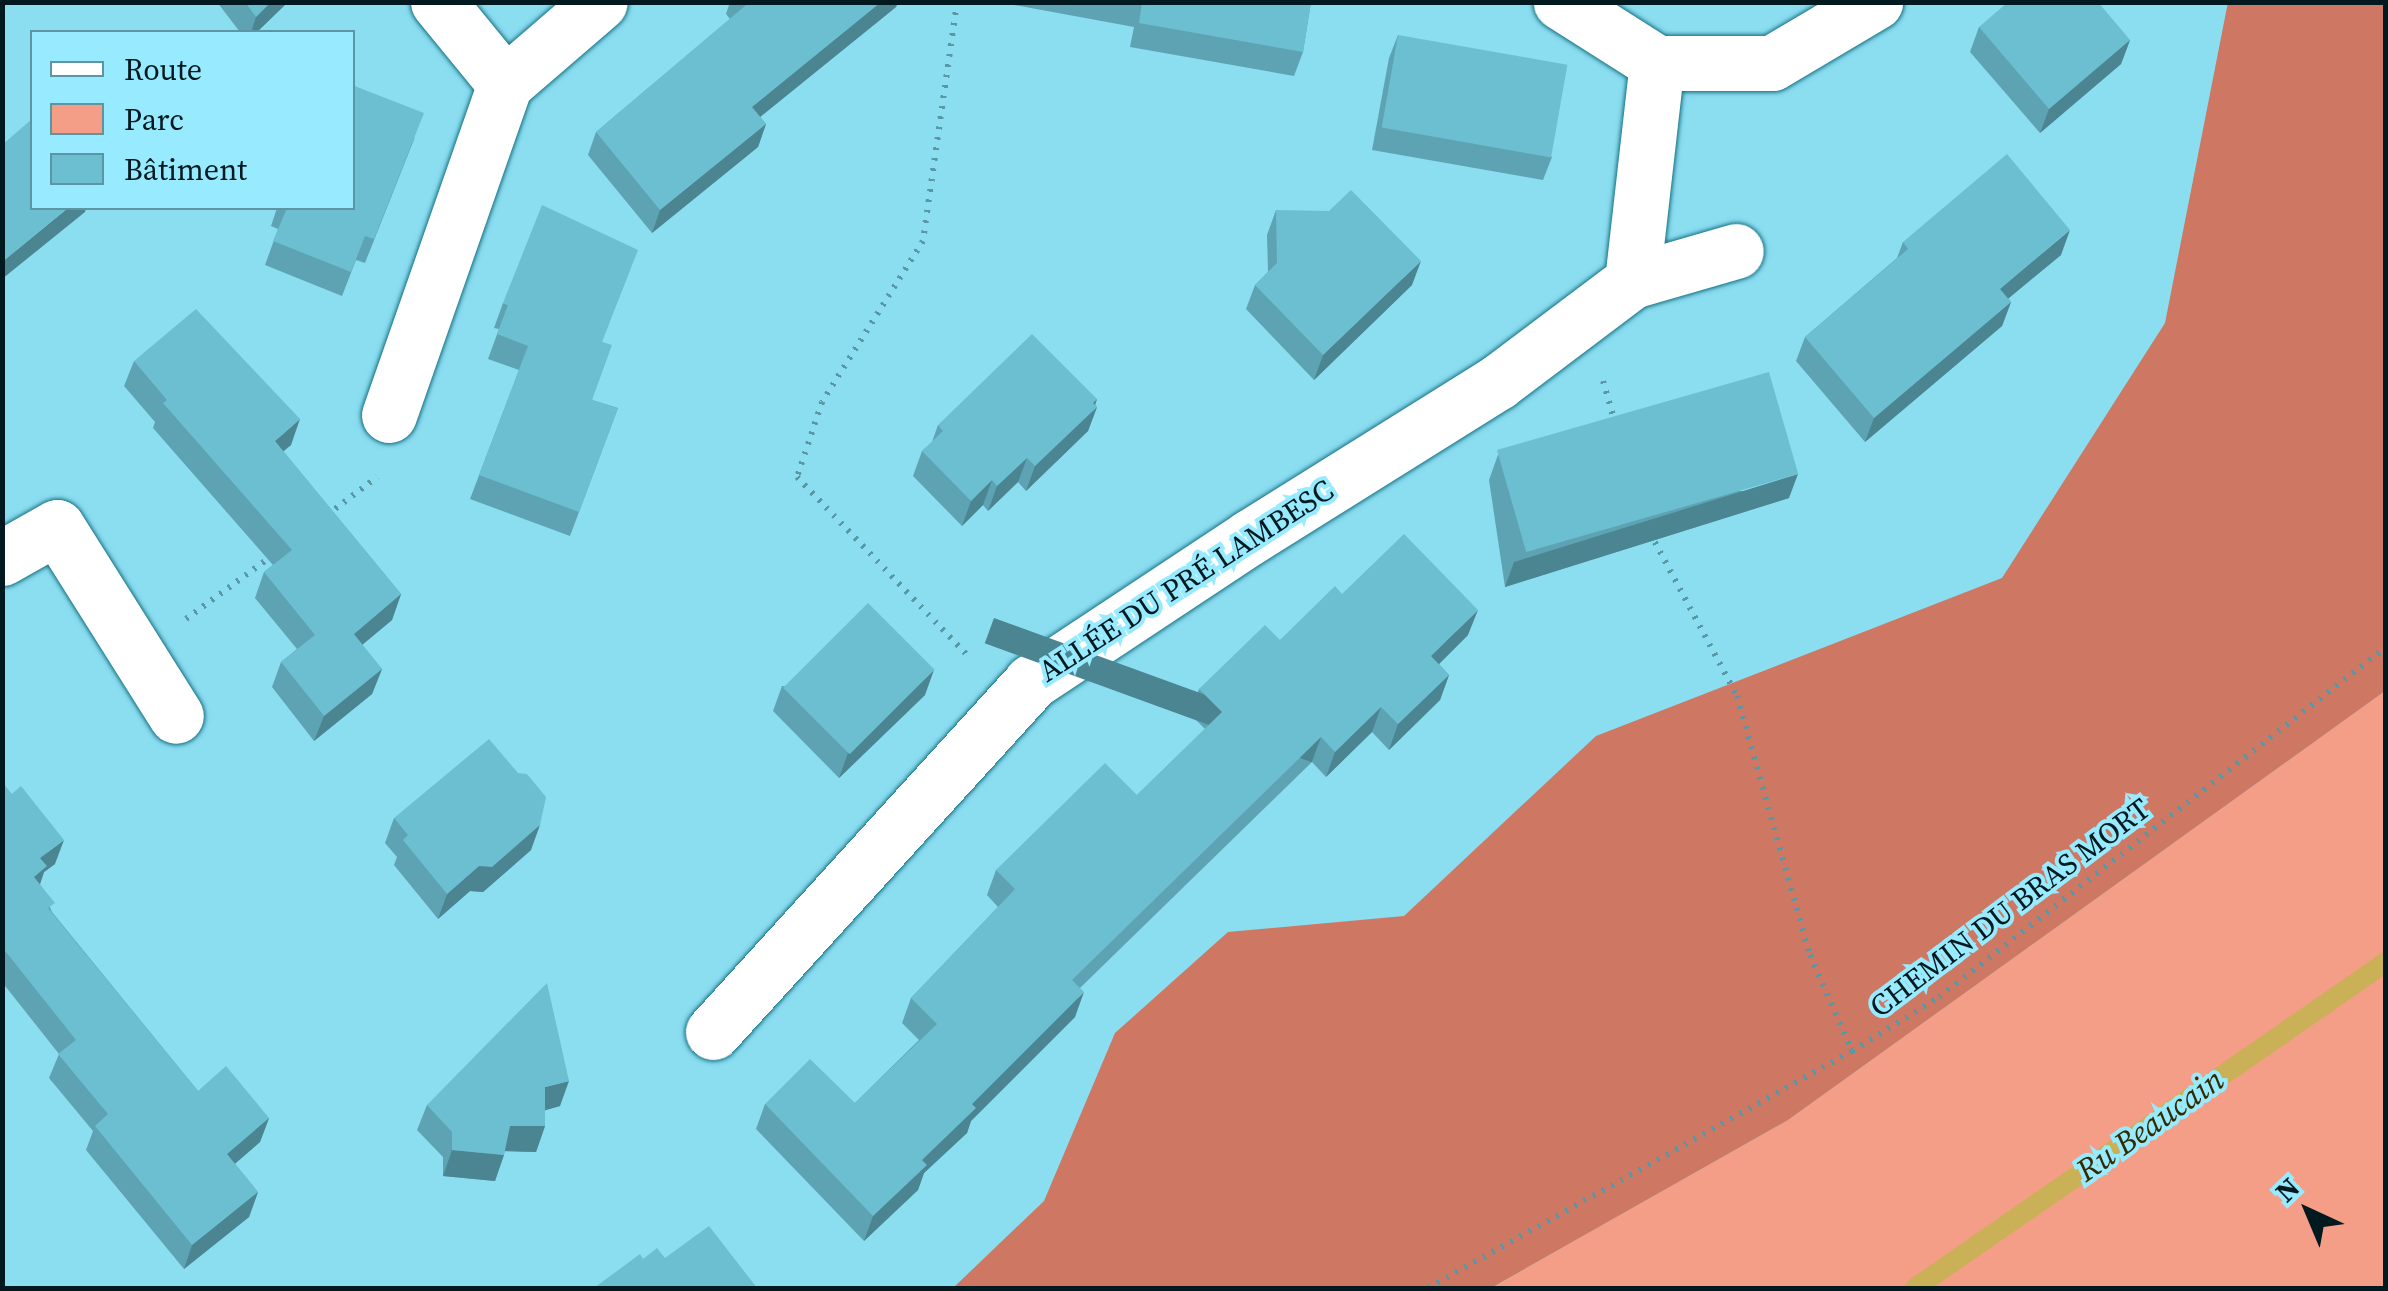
<!DOCTYPE html>
<meta charset="utf-8">
<style>
body{margin:0}
#map{position:relative;width:2388px;height:1291px;overflow:hidden;background:#8bddf0;font-family:"Source Serif 4",serif}
div>[style]{position:absolute}
.green>*{inset:0;background:#f49d87}
.forest>*{inset:0;background:#ce7762}
.stream>*{height:20px;margin:-10px;padding:0 10px;transform-origin:10px;border-radius:10px;background:#cab157}
.path>*{height:6px;margin-top:-3px;transform-origin:0;background:repeating-linear-gradient(90deg,#5a97a5 0 2.5px,transparent 0 10.5px)}
.roads{filter:drop-shadow(0 0 2px #147183) drop-shadow(0 0 2px #147183)}
.minor>*{height:55px;margin:-27.5px;padding:0 27.5px;transform-origin:27.5px;border-radius:27.5px;background:#fff}
.wall>*{inset:0;background:#5da3b4}
.shaded-wall>*{inset:0;background:#4c8592;transform-origin:0 0}
.building>*{inset:0;background:#6cbed1;transform-origin:0 0}
span{translate:-50% -50%;white-space:nowrap;text-align:center;line-height:1.15;-webkit-text-stroke:8px #98eafe;paint-order:stroke}
.street-label{font-size:30px;color:#01191f}
.water-label{font-size:32px;color:#342a01;font-style:italic}
.frame{position:absolute;inset:0;border:5px solid #01191f;pointer-events:none}
.legend{position:absolute;left:30px;top:30px;width:325px;height:180px;box-sizing:border-box;background:#98eafe;border:2px solid #5c96a5;margin:0;padding:12px 18px;list-style:none;font-size:30px;color:#01191f}
.legend li{display:flex;align-items:center;gap:20px;height:50px}
.legend b{width:50px;border:2px solid #5c96a5}
.north{position:absolute;left:2258px;top:1161px;width:100px;height:100px;-webkit-text-stroke:8px #98eafe;paint-order:stroke;rotate:316deg;font-size:28px;font-weight:700;line-height:40px;text-align:center;color:#01191f}
.north::after{content:'';display:block;margin:auto;width:35px;height:45px;background:#01191f;clip-path:polygon(50% 0,100% 100%,50% 72%,0 100%)}
</style>
<div id="map">
<div class="green">
<div style="clip-path:polygon(2385px 691px,2385px 1288px,1491px 1288px,1788px 1120px)"></div>
</div>
<div class="forest">
<div style="clip-path:polygon(2228px 2px,2385px 3px,2385px 691px,1788px 1120px,1491px 1288px,953px 1288px,1044px 1201px,1115px 1033px,1228px 932px,1404px 916px,1596px 736px,2002px 578px,2165px 323px)"></div>
</div>
<div class="stream">
<div style="left:1915px;top:1288px;width:573px;rotate:-34.69deg"></div>
</div>
<div class="path">
<div style="left:957px;top:2px;width:241px;rotate:98.1deg"></div>
<div style="left:923px;top:241px;width:190px;rotate:122.1deg"></div>
<div style="left:822px;top:402px;width:79px;rotate:108.4deg"></div>
<div style="left:797px;top:477px;width:250px;rotate:46.3deg"></div>
<div style="left:1603px;top:381px;width:47px;rotate:73.9deg"></div>
<div style="left:327px;top:515px;width:63px;rotate:-37.2deg"></div>
<div style="left:1650px;top:533px;width:185px;rotate:61.9deg"></div>
<div style="left:1737px;top:696px;width:269px;rotate:74.3deg"></div>
<div style="left:1810px;top:955px;width:105px;rotate:66.4deg"></div>
<div style="left:186px;top:619px;width:108px;rotate:-36.3deg"></div>
<div style="left:1428px;top:1288px;width:486px;rotate:-29.2deg"></div>
<div style="left:1852px;top:1051px;width:102px;rotate:-31.8deg"></div>
<div style="left:1939px;top:997px;width:568px;rotate:-38.06deg"></div>
</div>
<div class="roads">
<div class="minor">
<div style="left:438px;top:2px;width:106px;rotate:50.7deg"></div>
<div style="left:1657px;top:63px;width:115px"></div>
<div style="left:1772px;top:63px;width:120px;rotate:-30.6deg"></div>
<div style="left:1632px;top:281px;width:108px;rotate:-16.1deg"></div>
<div style="left:389px;top:415px;width:351px;rotate:-70.7deg"></div>
<div style="left:505px;top:84px;width:125px;rotate:-40.8deg"></div>
<div style="left:2px;top:558px;width:63px;rotate:-29.4deg"></div>
<div style="left:57px;top:527px;width:223px;rotate:57.8deg"></div>
<div style="left:713px;top:1032px;width:473px;rotate:-47.7deg"></div>
<div style="left:1031px;top:682px;width:263px;rotate:-33.5deg"></div>
<div style="left:1250px;top:537px;width:292px;rotate:-32deg"></div>
<div style="left:1498px;top:382px;width:168px;rotate:-37deg"></div>
<div style="left:1632px;top:281px;width:219px;rotate:-83.5deg"></div>
<div style="left:1657px;top:63px;width:114px;rotate:-147.6deg"></div>
</div>
</div>
<div class="wall">
<div style="clip-path:polygon(217px 2px,288px 2px,257px 32px,240px 32px)"></div>
<div style="clip-path:polygon(730px 2px,898px 2px,896px 7px,760px 117px,766px 124px,758px 147px,652px 233px,588px 155px,596px 132px,730px 19px,726px 14px)"></div>
<div style="clip-path:polygon(998px 2px,1311px 2px,1303px 52px,1294px 76px,1130px 47px,1134px 27px)"></div>
<div style="clip-path:polygon(1979px 27px,2130px 40px,2121px 64px,2040px 133px,1970px 52px)"></div>
<div style="clip-path:polygon(1398px 35px,1552px 157px,1543px 180px,1372px 150px,1389px 58px)"></div>
<div style="clip-path:polygon(415px 137px,365px 263px,356px 260px,342px 296px,265px 265px,278px 229px,271px 226px,277px 208px,352px 208px)"></div>
<div style="clip-path:polygon(1276px 210px,1412px 285px,1314px 380px,1246px 309px,1255px 285px,1268px 272px,1267px 235px)"></div>
<div style="clip-path:polygon(1903px 242px,2061px 255px,2008px 298px,2011px 302px,2002px 326px,1865px 442px,1796px 361px,1805px 337px,1897px 258px)"></div>
<div style="clip-path:polygon(503px 303px,603px 342px,592px 400px,618px 408px,570px 536px,470px 499px,519px 370px,488px 359px,499px 329px,494px 328px)"></div>
<div style="clip-path:polygon(134px 361px,291px 445px,283px 451px,401px 594px,392px 620px,362px 645px,382px 669px,372px 694px,314px 741px,272px 687px,281px 662px,297px 649px,255px 598px,264px 572px,273px 565px,153px 428px,155px 422px,124px 386px)"></div>
<div style="clip-path:polygon(1097px 399px,1095px 404px,1097px 407px,1088px 431px,1026px 491px,1018px 482px,988px 511px,983px 505px,962px 526px,913px 476px,922px 451px,932px 442px,938px 425px)"></div>
<div style="clip-path:polygon(1498px 455px,1789px 498px,1505px 587px,1489px 480px)"></div>
<div style="clip-path:polygon(1342px 594px,1468px 635px,1439px 664px,1449px 675px,1440px 700px,1389px 750px,1372px 732px,1326px 777px,1312px 762px,1080px 988px,1075px 1017px,971px 1121px,967px 1133px,924px 1173px,918px 1190px,864px 1241px,756px 1129px,765px 1104px,855px 1103px,919px 1040px,902px 1023px,911px 998px,998px 907px,987px 895px,996px 870px,1137px 795px,1205px 729px,1190px 714px,1199px 689px,1280px 640px)"></div>
<div style="clip-path:polygon(782px 686px,925px 695px,839px 778px,773px 711px)"></div>
<div style="clip-path:polygon(2px 782px,55px 864px,44px 872px,40px 884px,52px 912px,198px 1091px,269px 1118px,260px 1142px,235px 1164px,258px 1192px,249px 1217px,184px 1269px,86px 1150px,93px 1131px,49px 1078px,59px 1054px,2px 982px)"></div>
<div style="clip-path:polygon(394px 818px,531px 850px,483px 892px,470px 891px,438px 919px,394px 865px,397px 857px,385px 843px)"></div>
<div style="clip-path:polygon(427px 1105px,560px 1106px,545px 1110px,545px 1126px,536px 1152px,505px 1151px,495px 1181px,443px 1176px,443px 1157px,417px 1130px)"></div>
</div>
<div class="shaded-wall">
<div style="clip-path:polygon(271px 2px,288px 2px,257px 32px,251px 32px,256px 17px)"></div>
<div style="clip-path:polygon(881px 2px,898px 2px,896px 7px,744px 130px,752px 107px)"></div>
<div style="clip-path:polygon(2130px 40px,2121px 64px,2040px 133px,2049px 109px)"></div>
<div style="clip-path:polygon(766px 124px,758px 147px,652px 233px,660px 210px)"></div>
<div style="clip-path:polygon(68px 208px,86px 208px,85px 212px,2px 279px,2px 262px)"></div>
<div style="clip-path:polygon(2070px 230px,2061px 255px,1991px 313px,2000px 289px)"></div>
<div style="clip-path:polygon(1421px 261px,1412px 285px,1314px 380px,1323px 355px)"></div>
<div style="clip-path:polygon(2011px 302px,2002px 326px,1865px 442px,1874px 418px)"></div>
<div style="clip-path:polygon(1097px 399px,1093px 411px,1097px 407px,1088px 431px,1026px 491px,1035px 466px)"></div>
<div style="clip-path:polygon(300px 419px,291px 445px,266px 466px,275px 441px)"></div>
<div style="clip-path:polygon(1027px 458px,1018px 482px,988px 511px,997px 486px)"></div>
<div style="clip-path:polygon(1798px 474px,1789px 498px,1505px 587px,1514px 562px)"></div>
<div style="clip-path:polygon(992px 480px,983px 505px,962px 526px,971px 501px)"></div>
<div style="clip-path:polygon(401px 594px,392px 620px,344px 660px,354px 634px)"></div>
<div style="clip-path:polygon(1478px 610px,1468px 635px,1422px 681px,1431px 656px)"></div>
<div style="clip-path:polygon(382px 669px,372px 694px,314px 741px,324px 716px)"></div>
<div style="clip-path:polygon(934px 670px,925px 695px,839px 778px,848px 753px)"></div>
<div style="clip-path:polygon(1449px 675px,1440px 700px,1389px 750px,1398px 724px)"></div>
<div style="clip-path:polygon(1381px 707px,1372px 732px,1326px 777px,1335px 752px)"></div>
<div style="left:1321px;top:737px;width:27px;height:348px;rotate:110deg"></div>
<div style="clip-path:polygon(540px 825px,531px 850px,483px 892px,470px 891px,438px 919px,447px 894px,479px 866px)"></div>
<div style="clip-path:polygon(64px 840px,55px 864px,44px 872px,38px 890px,25px 901px,40px 858px)"></div>
<div style="clip-path:polygon(1084px 992px,1075px 1017px,971px 1121px,967px 1133px,924px 1173px,918px 1190px,864px 1241px,873px 1216px,922px 1160px,972px 1104px)"></div>
<div style="clip-path:polygon(569px 1081px,560px 1106px,536px 1113px,545px 1087px)"></div>
<div style="clip-path:polygon(269px 1118px,260px 1142px,218px 1178px,227px 1154px)"></div>
<div style="clip-path:polygon(510px 1126px,545px 1126px,536px 1152px,501px 1151px)"></div>
<div style="clip-path:polygon(452px 1150px,504px 1155px,495px 1181px,443px 1176px)"></div>
<div style="clip-path:polygon(258px 1192px,249px 1217px,184px 1269px,192px 1245px)"></div>
</div>
<div class="building">
<div style="clip-path:polygon(245px 2px,271px 2px,256px 17px)"></div>
<div style="clip-path:polygon(744px 2px,881px 2px,752px 107px,766px 124px,660px 210px,596px 132px,746px 5px)"></div>
<div style="clip-path:polygon(1140px 2px,1311px 2px,1303px 52px,1139px 23px,1142px 3px)"></div>
<div style="clip-path:polygon(2008px 2px,2098px 2px,2130px 40px,2049px 109px,1979px 27px)"></div>
<div style="left:1398px;top:35px;width:172px;height:94px;rotate:10deg"></div>
<div style="clip-path:polygon(352px 85px,424px 113px,374px 239px,365px 236px,351px 272px,273px 241px,287px 208px,352px 208px)"></div>
<div style="clip-path:polygon(32px 119px,32px 208px,68px 208px,2px 262px,2px 145px)"></div>
<div style="clip-path:polygon(2007px 154px,2070px 230px,2000px 289px,2011px 302px,1874px 418px,1805px 337px,1908px 249px,1903px 242px)"></div>
<div style="clip-path:polygon(1351px 190px,1421px 261px,1323px 355px,1255px 285px,1277px 263px,1276px 210px,1329px 211px)"></div>
<div style="clip-path:polygon(542px 205px,638px 250px,602px 342px,612px 345px,592px 400px,618px 408px,579px 512px,479px 475px,528px 346px,497px 334px,508px 305px,503px 303px)"></div>
<div style="clip-path:polygon(196px 309px,300px 419px,275px 441px,401px 594px,354px 634px,382px 669px,324px 716px,281px 662px,315px 635px,264px 572px,292px 550px,163px 403px,167px 400px,134px 361px)"></div>
<div style="clip-path:polygon(1032px 334px,1097px 399px,1093px 403px,1097px 407px,1035px 466px,1027px 458px,997px 486px,992px 480px,971px 501px,922px 451px,943px 431px,938px 425px)"></div>
<div style="left:1769px;top:372px;width:106px;height:283px;rotate:74deg"></div>
<div style="clip-path:polygon(1404px 534px,1478px 610px,1431px 656px,1449px 675px,1398px 724px,1381px 707px,1335px 752px,1321px 737px,1072px 980px,1084px 992px,972px 1104px,976px 1108px,922px 1160px,927px 1165px,873px 1216px,765px 1104px,810px 1059px,855px 1103px,937px 1024px,911px 998px,1015px 889px,996px 870px,1105px 763px,1137px 795px,1222px 712px,1199px 689px,1265px 625px,1280px 640px,1335px 586px,1342px 594px)"></div>
<div style="left:868px;top:603px;width:94px;height:120px;rotate:45deg"></div>
<div style="clip-path:polygon(489px 739px,518px 773px,527px 774px,546px 797px,540px 825px,492px 867px,479px 866px,447px 894px,403px 840px,408px 835px,394px 818px)"></div>
<div style="clip-path:polygon(2px 782px,12px 794px,21px 786px,64px 840px,40px 858px,47px 866px,34px 877px,55px 903px,48px 908px,198px 1091px,226px 1066px,269px 1118px,227px 1154px,258px 1192px,192px 1245px,95px 1126px,108px 1114px,58px 1054px,76px 1040px,2px 947px)"></div>
<div style="clip-path:polygon(547px 983px,569px 1081px,545px 1087px,545px 1126px,510px 1126px,504px 1155px,452px 1150px,452px 1132px,427px 1105px)"></div>
<div style="clip-path:polygon(709px 1226px,757px 1288px,594px 1288px,640px 1254px,643px 1259px,657px 1248px,665px 1258px)"></div>
</div>
<div class="street-label">
<span style="left:1186px;top:581px;rotate:-33deg">ALLÉE DU PRÉ LAMBESC</span>
<span style="left:2010px;top:908px;rotate:-37deg">CHEMIN DU BRAS MORT</span>
</div>
<div class="water-label">
<span style="left:2150px;top:1125px;rotate:-35deg">Ru Beaucain</span>
</div>
<div class="frame"></div>
<ul class="legend">
<li><b style="height:12px;background:#fff"></b>Route</li>
<li><b style="height:28px;background:#f49d87"></b>Parc</li>
<li><b style="height:28px;background:#6cbed1"></b>Bâtiment</li>
</ul>
<div class="north">N</div>
</div>
